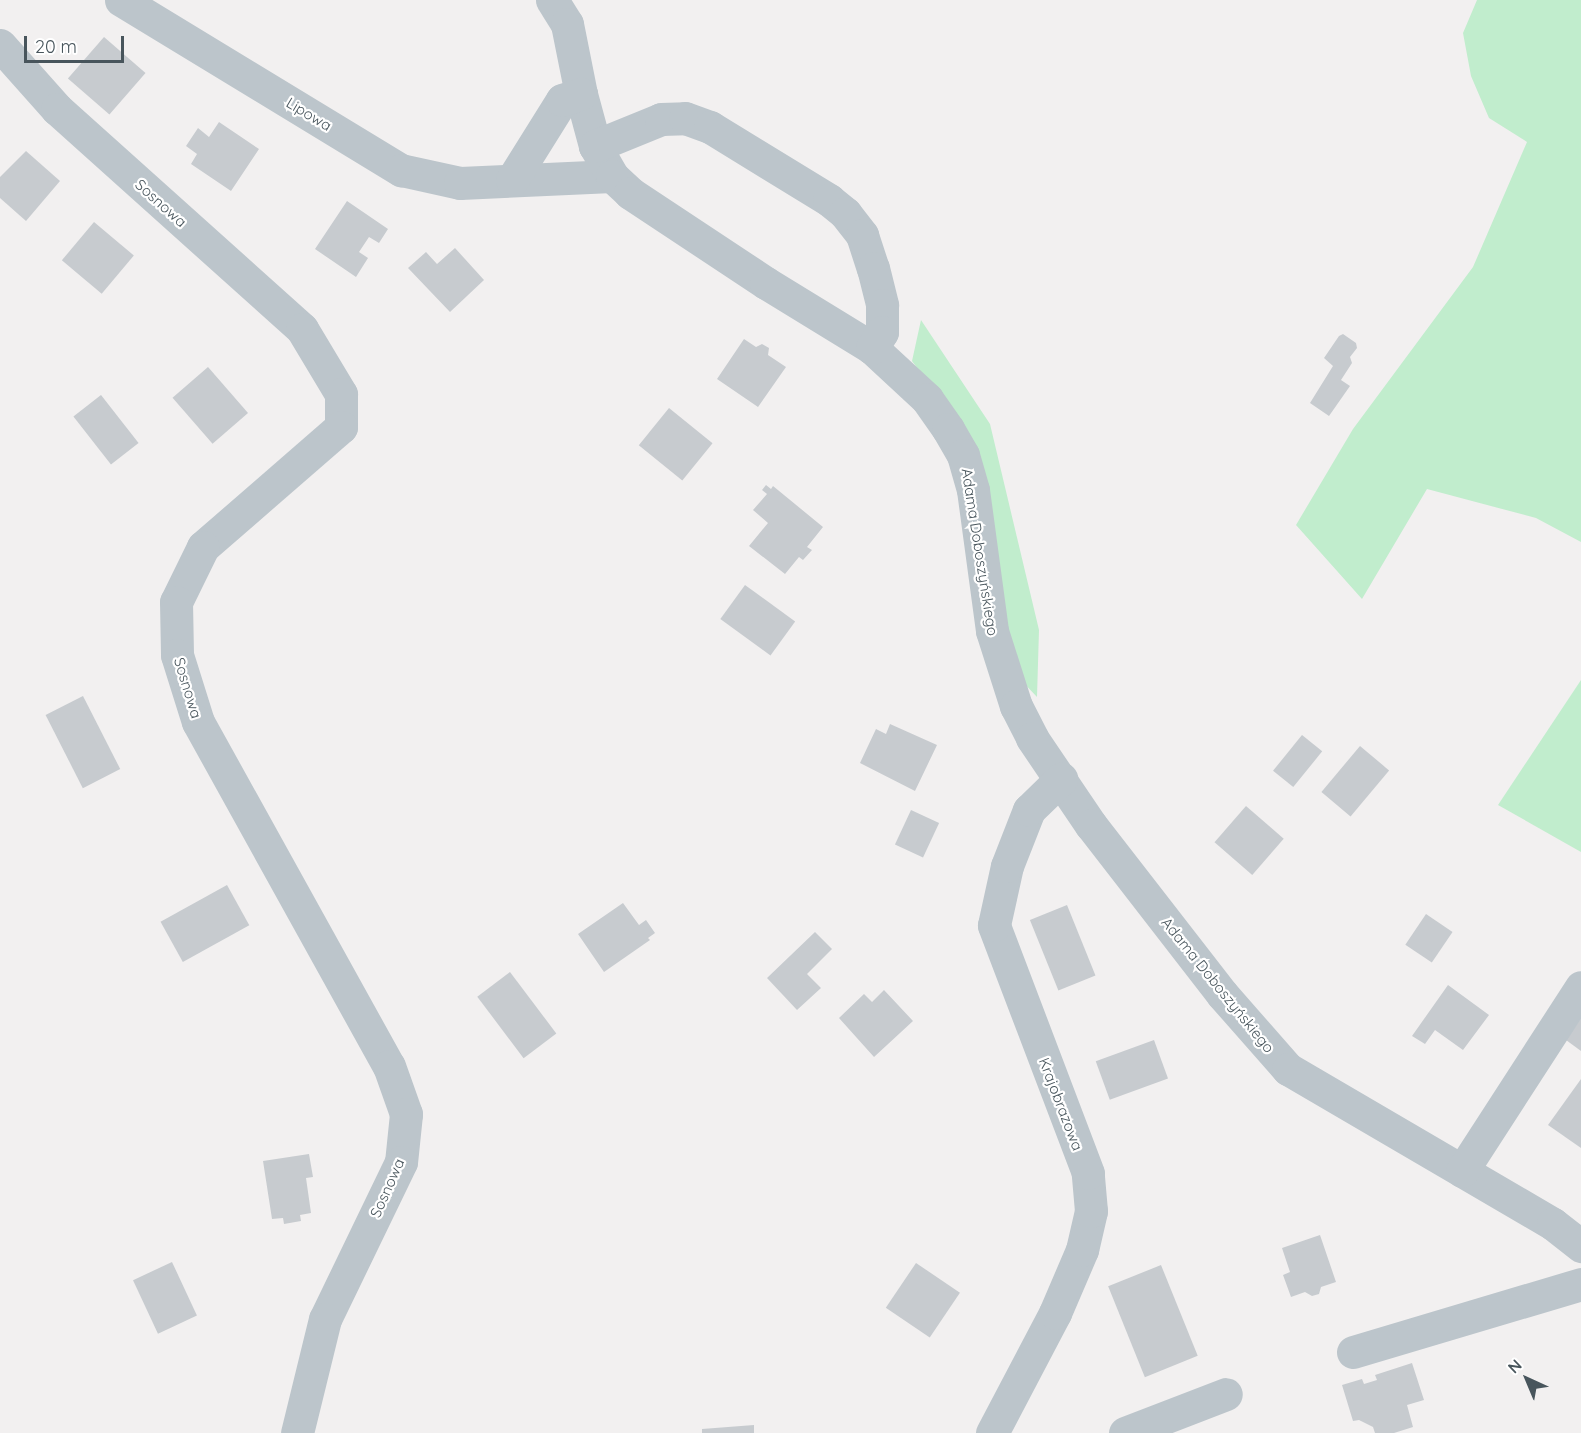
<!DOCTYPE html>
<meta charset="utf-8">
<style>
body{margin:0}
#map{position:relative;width:1581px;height:1433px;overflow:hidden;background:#f2f0f0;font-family:Quicksand,sans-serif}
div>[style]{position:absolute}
.green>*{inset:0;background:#c1edcd}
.building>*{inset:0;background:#c7cbcf;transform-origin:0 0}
.minor>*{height:33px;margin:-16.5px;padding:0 16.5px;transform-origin:16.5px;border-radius:16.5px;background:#bcc5cb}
span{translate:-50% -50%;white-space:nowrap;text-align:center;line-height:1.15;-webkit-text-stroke:4.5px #fff;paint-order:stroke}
.street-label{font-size:15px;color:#48555c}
.north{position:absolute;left:1497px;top:1349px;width:60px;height:60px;-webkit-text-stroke:4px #fff;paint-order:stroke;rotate:316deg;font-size:16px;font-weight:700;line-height:24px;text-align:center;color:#48555c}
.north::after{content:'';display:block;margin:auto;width:21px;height:27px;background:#48555c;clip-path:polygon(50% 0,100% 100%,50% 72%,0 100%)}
.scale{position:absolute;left:24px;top:36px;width:100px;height:27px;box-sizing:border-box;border:3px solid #48555c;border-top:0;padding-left:8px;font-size:18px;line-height:21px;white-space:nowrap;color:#48555c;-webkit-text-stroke:4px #fff;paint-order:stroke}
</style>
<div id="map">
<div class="green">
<div style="clip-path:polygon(1477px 0,1581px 0,1581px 542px,1536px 518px,1427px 489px,1362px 599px,1296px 525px,1353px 429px,1473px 267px,1527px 142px,1489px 118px,1471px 76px,1463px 33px)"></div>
<div style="clip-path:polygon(921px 320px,990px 424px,1039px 630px,1037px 697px,1019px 678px,1002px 621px,971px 440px,912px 361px)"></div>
<div style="clip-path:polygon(1581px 680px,1581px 852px,1498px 805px)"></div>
</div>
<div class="building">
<div style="left:104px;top:37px;width:55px;height:55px;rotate:41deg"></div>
<div style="clip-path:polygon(219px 122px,259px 149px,231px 191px,191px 164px,197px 154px,186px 146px,198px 128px,209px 137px)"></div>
<div style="clip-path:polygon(26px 151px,60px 181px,26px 221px,0 198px,0 177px)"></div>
<div style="clip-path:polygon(347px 201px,388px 229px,379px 243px,369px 237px,359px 252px,368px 258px,356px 277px,315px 249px)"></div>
<div style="left:94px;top:222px;width:52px;height:50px;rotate:40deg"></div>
<div style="clip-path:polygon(455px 248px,484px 280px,450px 312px,408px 268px,426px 252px,437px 264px)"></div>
<div style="clip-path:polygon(1343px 334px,1356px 343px,1357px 348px,1350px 357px,1352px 363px,1341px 380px,1350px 386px,1329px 416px,1310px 403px,1333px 366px,1324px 358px,1339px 336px)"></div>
<div style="clip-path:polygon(744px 339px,756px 347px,762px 344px,769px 348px,768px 355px,786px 367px,758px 407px,717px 379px)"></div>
<div style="left:208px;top:367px;width:61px;height:47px;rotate:49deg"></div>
<div style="left:101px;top:395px;width:61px;height:35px;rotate:52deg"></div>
<div style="left:669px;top:408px;width:56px;height:48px;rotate:39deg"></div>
<div style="clip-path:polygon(766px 485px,771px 489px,773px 486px,823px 527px,807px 547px,812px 550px,803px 560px,799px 557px,785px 574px,749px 546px,768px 523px,753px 510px,767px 494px,762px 490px)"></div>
<div style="left:745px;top:585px;width:62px;height:42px;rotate:36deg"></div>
<div style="left:83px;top:696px;width:82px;height:42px;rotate:63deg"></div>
<div style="clip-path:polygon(890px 724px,937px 745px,915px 791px,860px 763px,876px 729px,886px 734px)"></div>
<div style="left:1302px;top:735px;width:26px;height:46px;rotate:39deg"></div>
<div style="left:1360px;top:746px;width:38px;height:60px;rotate:40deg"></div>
<div style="left:1246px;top:806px;width:50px;height:48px;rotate:41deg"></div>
<div style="left:911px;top:810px;width:31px;height:38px;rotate:25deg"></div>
<div style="left:227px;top:885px;width:46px;height:76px;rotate:61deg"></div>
<div style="clip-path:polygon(623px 903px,639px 925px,646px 920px,655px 933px,648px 938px,650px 940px,604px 972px,578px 934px)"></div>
<div style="left:1067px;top:905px;width:76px;height:40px;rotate:68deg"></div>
<div style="left:1426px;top:914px;width:32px;height:37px;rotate:34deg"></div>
<div style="clip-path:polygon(815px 932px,832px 949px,807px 974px,821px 988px,797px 1010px,767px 978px)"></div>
<div style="left:510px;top:972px;width:77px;height:41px;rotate:53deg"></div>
<div style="clip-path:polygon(1448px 985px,1489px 1015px,1463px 1050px,1435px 1030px,1425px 1044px,1412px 1036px)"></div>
<div style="clip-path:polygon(884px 990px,913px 1021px,874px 1057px,839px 1018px,864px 994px,872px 1002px)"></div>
<div style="clip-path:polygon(1581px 1018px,1581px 1051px,1566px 1040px)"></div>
<div style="left:1154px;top:1040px;width:41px;height:62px;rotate:70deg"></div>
<div style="clip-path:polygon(1581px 1079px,1581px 1148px,1548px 1125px)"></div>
<div style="clip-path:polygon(309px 1154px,313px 1177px,306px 1178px,311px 1213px,300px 1215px,301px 1221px,284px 1224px,283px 1218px,272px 1219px,263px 1161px)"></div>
<div style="clip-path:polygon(1320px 1235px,1336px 1282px,1321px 1287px,1319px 1294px,1312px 1296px,1305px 1292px,1291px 1297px,1283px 1275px,1290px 1272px,1282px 1248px)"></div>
<div style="left:172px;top:1262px;width:59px;height:43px;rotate:65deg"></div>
<div style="left:916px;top:1263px;width:53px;height:54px;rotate:34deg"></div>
<div style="left:1161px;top:1265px;width:98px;height:57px;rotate:68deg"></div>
<div style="clip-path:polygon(1412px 1363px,1424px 1400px,1407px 1405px,1413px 1427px,1394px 1433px,1375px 1433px,1373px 1427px,1359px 1420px,1353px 1421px,1342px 1385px,1362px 1379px,1364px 1384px,1377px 1380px,1375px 1375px)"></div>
<div style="clip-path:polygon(754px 1425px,754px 1433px,702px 1433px,702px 1429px)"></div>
</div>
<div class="minor">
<div style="left:121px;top:0;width:328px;rotate:31.3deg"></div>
<div style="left:401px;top:170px;width:60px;rotate:12.4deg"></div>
<div style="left:460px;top:183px;width:152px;rotate:-2.6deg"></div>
<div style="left:552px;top:0;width:28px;rotate:58deg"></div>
<div style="left:567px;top:24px;width:71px;rotate:78.7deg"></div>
<div style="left:581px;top:94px;width:54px;rotate:74.9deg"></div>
<div style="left:595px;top:146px;width:34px;rotate:60deg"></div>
<div style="left:612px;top:176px;width:25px;rotate:43deg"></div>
<div style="left:630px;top:193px;width:163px;rotate:33.5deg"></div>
<div style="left:766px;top:283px;width:124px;rotate:31.5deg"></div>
<div style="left:872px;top:348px;width:75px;rotate:42.8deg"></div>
<div style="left:927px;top:399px;width:37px;rotate:55deg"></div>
<div style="left:948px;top:429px;width:30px;rotate:60deg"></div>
<div style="left:963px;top:455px;width:36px;rotate:74deg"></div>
<div style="left:973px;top:490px;width:142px;rotate:82.3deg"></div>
<div style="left:992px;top:631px;width:79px;rotate:72.3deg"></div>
<div style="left:1016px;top:706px;width:36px;rotate:63deg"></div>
<div style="left:1032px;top:738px;width:105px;rotate:55.9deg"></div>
<div style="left:1091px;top:825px;width:214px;rotate:52.2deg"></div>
<div style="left:1222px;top:994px;width:100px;rotate:48.7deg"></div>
<div style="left:1288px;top:1069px;width:307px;rotate:30.3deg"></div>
<div style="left:1553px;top:1224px;width:36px;rotate:38deg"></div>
<div style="left:0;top:45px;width:86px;rotate:48.3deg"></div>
<div style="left:57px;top:109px;width:329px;rotate:41.9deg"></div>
<div style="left:302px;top:329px;width:76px;rotate:59deg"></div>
<div style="left:341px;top:394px;width:33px;rotate:90deg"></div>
<div style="left:341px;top:427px;width:183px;rotate:139deg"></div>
<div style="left:203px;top:547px;width:61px;rotate:116.1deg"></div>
<div style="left:176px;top:602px;width:53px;rotate:88.9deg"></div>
<div style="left:177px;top:655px;width:70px;rotate:72.6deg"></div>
<div style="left:198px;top:722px;width:393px;rotate:61deg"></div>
<div style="left:389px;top:1066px;width:51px;rotate:70.5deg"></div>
<div style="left:406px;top:1114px;width:48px;rotate:95.9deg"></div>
<div style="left:401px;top:1162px;width:174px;rotate:115.8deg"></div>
<div style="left:325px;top:1319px;width:117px;rotate:103.8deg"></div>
<div style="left:595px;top:146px;width:71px;rotate:-22.2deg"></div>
<div style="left:661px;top:119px;width:24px;rotate:-2deg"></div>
<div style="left:685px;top:118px;width:27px;rotate:20deg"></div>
<div style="left:710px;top:127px;width:140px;rotate:31.5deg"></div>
<div style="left:829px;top:200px;width:21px;rotate:39deg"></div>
<div style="left:845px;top:213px;width:28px;rotate:52deg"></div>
<div style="left:862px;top:235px;width:35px;rotate:72deg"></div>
<div style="left:873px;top:268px;width:38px;rotate:76deg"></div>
<div style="left:882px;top:305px;width:27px;rotate:90deg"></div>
<div style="left:882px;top:332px;width:19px;rotate:122deg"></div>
<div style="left:512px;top:180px;width:94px;rotate:-58deg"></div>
<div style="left:562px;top:100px;width:20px;rotate:-18deg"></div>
<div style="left:1462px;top:1171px;width:219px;rotate:-57.1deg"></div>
<div style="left:1353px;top:1352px;width:238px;rotate:-16.6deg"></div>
<div style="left:992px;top:1433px;width:136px;rotate:-62.3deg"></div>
<div style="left:1055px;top:1313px;width:69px;rotate:-66.8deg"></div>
<div style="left:1082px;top:1250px;width:40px;rotate:-77deg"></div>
<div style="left:1091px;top:1211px;width:38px;rotate:-95deg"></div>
<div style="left:1088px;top:1173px;width:265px;rotate:-110.8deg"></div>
<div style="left:994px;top:925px;width:60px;rotate:-77.6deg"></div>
<div style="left:1007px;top:866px;width:60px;rotate:-68.6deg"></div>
<div style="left:1029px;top:810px;width:45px;rotate:-44.1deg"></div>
<div style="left:1125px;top:1433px;width:108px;rotate:-21.1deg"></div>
</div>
<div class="street-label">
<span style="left:309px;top:114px;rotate:31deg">Lipowa</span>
<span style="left:161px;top:203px;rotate:42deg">Sosnowa</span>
<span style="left:980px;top:552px;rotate:81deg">Adama Doboszyńskiego</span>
<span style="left:188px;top:688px;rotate:73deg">Sosnowa</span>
<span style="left:1218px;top:985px;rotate:51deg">Adama Doboszyńskiego</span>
<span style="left:1061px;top:1104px;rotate:69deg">Krajobrazowa</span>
<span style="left:387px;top:1188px;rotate:-66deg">Sosnowa</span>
</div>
<div class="north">N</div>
<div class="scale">20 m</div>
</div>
